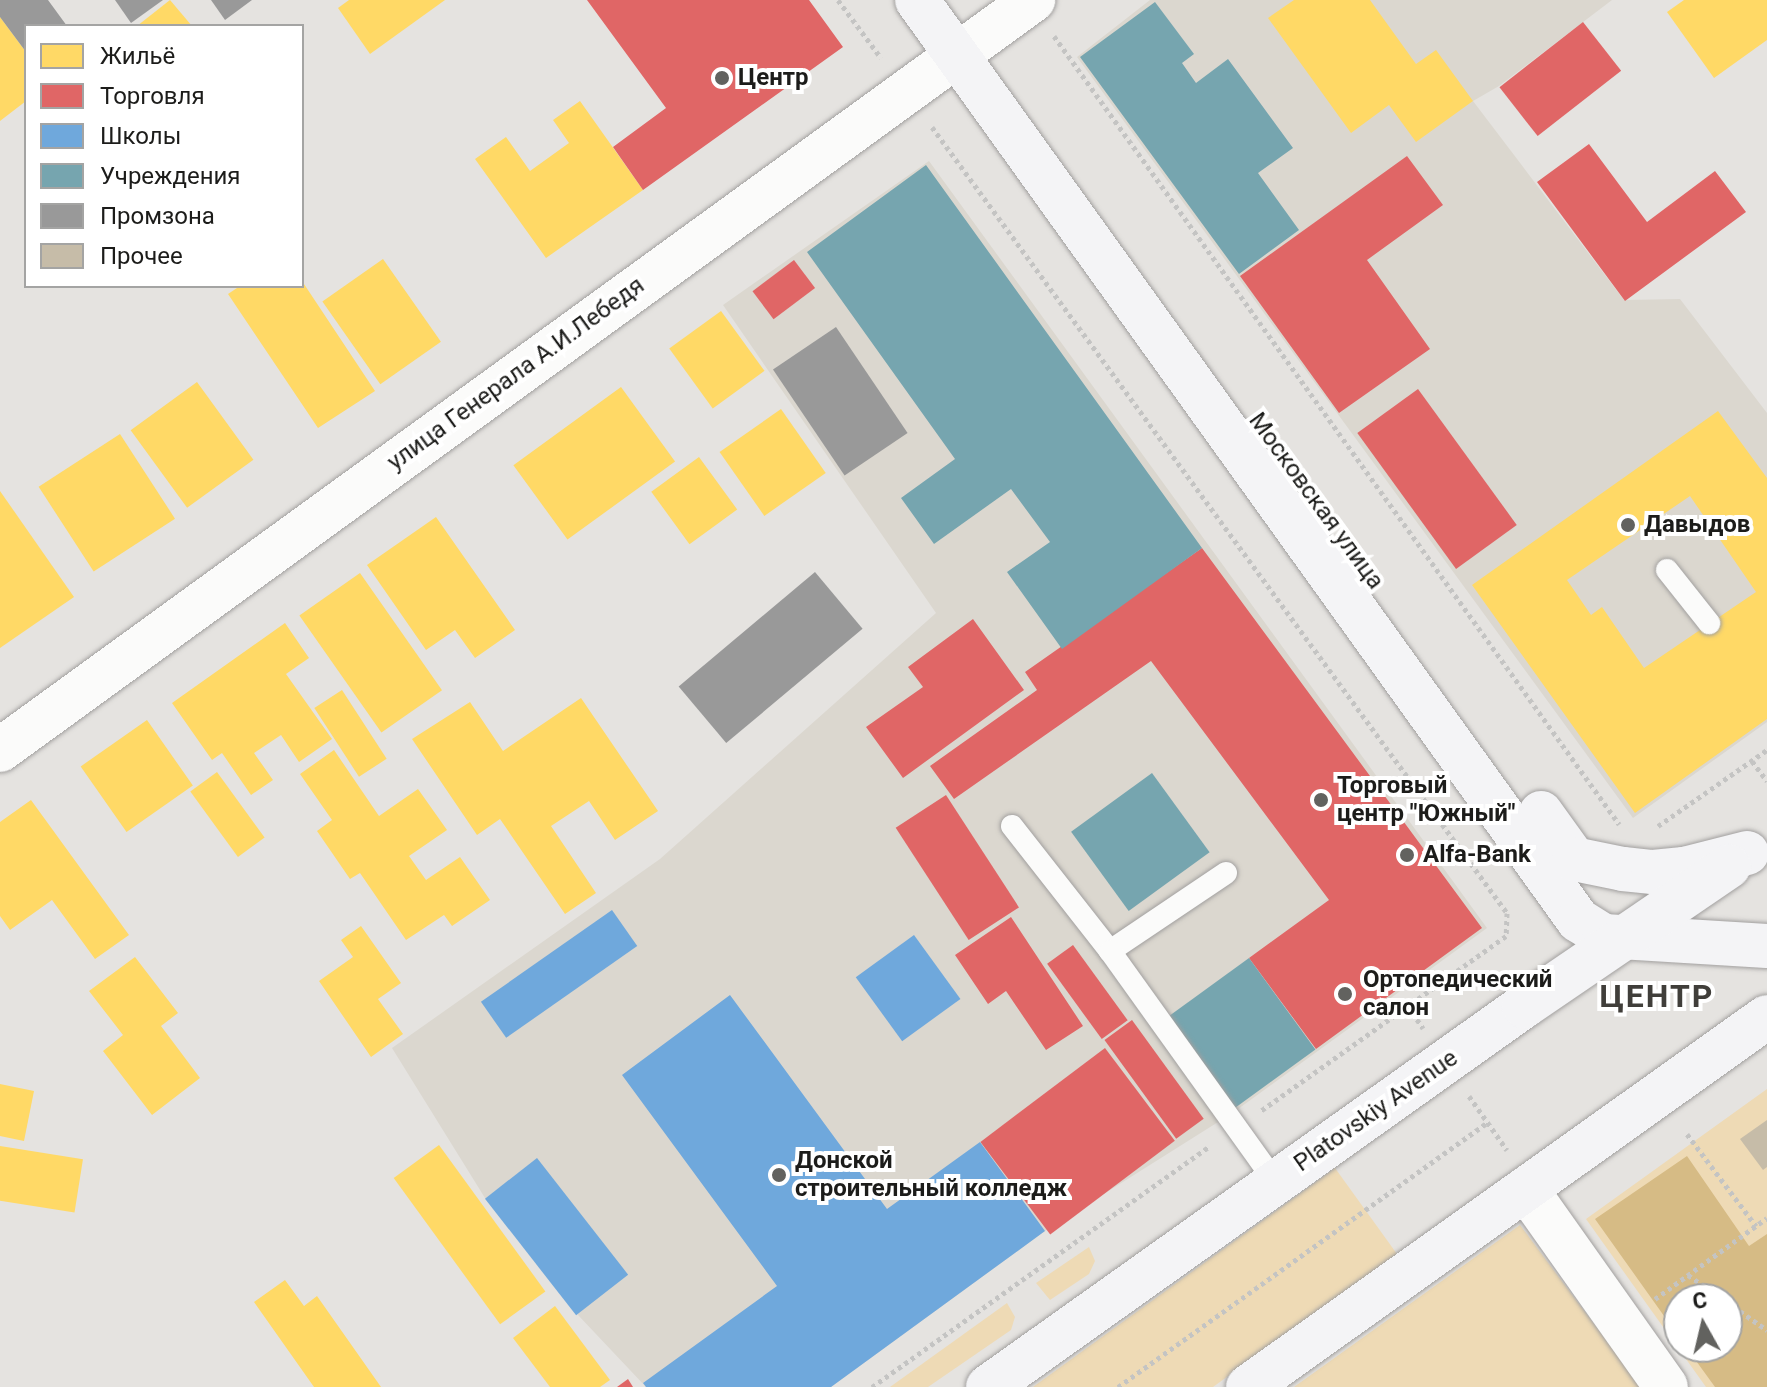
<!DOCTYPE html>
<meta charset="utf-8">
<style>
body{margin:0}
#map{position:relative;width:1767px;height:1387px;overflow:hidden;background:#e5e3e0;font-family:Roboto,sans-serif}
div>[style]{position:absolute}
.built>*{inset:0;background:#dbd7cf}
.green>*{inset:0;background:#eedab5}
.forest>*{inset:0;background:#d6bb85}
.homes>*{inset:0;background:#ffd966;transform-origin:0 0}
.shops>*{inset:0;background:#e06666;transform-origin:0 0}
.schools>*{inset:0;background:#6fa8dc;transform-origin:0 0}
.public>*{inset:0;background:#76a5af;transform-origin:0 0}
.industry>*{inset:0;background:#999;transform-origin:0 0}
.building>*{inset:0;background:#c6bca8}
.path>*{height:5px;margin-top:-2.5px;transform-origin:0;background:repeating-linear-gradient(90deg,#c4c4c3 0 4px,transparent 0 8px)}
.roads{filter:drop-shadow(0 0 2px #a2a09f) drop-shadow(0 0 2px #a2a09f)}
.lane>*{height:22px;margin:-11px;padding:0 11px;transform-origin:11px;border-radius:11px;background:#fbfbfa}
.street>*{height:44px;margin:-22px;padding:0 22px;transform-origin:22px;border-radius:22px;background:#fbfbfa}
.secondary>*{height:44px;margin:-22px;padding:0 22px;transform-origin:22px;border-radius:22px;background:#f4f4f6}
.dots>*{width:22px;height:22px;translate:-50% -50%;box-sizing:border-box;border:4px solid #fff;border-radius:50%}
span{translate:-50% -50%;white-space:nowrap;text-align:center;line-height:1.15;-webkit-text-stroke:8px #fff;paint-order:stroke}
.poi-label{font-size:24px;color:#1c1c1a;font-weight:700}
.left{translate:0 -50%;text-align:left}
.street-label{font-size:24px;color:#1c1c1a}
.district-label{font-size:32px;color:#403e3a;font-weight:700;letter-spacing:2px}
.legend{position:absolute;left:24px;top:24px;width:280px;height:264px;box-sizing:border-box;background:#fff;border:2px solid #a4a4a3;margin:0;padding:10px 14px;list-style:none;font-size:24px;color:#1c1c1a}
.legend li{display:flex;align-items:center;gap:16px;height:40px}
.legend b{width:40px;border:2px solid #a4a4a3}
.north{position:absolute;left:1663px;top:1283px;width:80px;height:80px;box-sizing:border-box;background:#fff;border:2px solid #a4a4a3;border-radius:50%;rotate:352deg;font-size:22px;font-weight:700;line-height:32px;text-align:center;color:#1c1c1a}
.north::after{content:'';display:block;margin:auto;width:28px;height:36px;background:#62625f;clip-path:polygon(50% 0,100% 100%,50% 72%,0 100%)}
</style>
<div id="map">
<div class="built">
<div style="clip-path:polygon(1150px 0,1612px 0,1499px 86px,1473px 101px,1624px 300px,1680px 299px,1767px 413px,1767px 722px,1633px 818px,1077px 57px)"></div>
<div style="clip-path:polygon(929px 161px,1487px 928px,1234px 1112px,1045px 1231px,831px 1387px,646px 1387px,578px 1315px,485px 1198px,392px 1048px,660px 859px,936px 613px,723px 305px)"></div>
</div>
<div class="green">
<div style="clip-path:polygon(evenodd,1767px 1089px,1767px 1387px,1706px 1387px,1586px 1219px,1767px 1089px,1679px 1299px,1727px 1299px,1727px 1347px,1679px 1347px,1679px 1299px)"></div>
<div style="clip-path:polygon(1335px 1168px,1397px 1254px,1213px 1387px,1033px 1387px)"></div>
<div style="clip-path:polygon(1520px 1225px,1641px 1387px,1294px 1387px)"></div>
<div style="clip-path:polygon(1089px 1247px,1095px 1261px,1089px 1274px,1050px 1300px,1036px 1283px)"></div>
<div style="clip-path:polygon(1007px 1303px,1015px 1317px,1011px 1330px,928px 1387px,890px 1387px)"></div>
</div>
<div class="forest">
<div style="clip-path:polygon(1687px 1156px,1749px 1246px,1767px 1234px,1767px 1387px,1715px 1387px,1686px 1347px,1727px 1347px,1727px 1299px,1679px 1299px,1679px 1337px,1595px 1219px)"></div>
</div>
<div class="homes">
<div style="clip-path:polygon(170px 0,192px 26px,137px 26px)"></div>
<div style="clip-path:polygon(349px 0,445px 0,370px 54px,338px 8px)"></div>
<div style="clip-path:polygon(1294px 0,1370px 0,1416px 64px,1436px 50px,1473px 101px,1416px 142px,1389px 105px,1351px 133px,1268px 18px)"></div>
<div style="clip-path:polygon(1684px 0,1767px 0,1767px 40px,1714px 78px,1667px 12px)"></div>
<div style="clip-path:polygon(0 17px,26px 52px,26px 101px,0 121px)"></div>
<div style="clip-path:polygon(580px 101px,643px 190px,546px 258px,475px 159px,506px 137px,530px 171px,569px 143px,553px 120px)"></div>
<div style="left:383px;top:259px;width:101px;height:74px;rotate:55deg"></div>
<div style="clip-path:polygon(302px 281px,375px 391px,318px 428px,228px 294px,240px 286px,302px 286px)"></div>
<div style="left:721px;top:311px;width:74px;height:64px;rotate:54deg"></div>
<div style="left:197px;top:382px;width:96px;height:82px;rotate:54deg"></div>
<div style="left:621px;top:387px;width:92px;height:133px;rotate:54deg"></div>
<div style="left:781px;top:409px;width:78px;height:75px;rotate:55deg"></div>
<div style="clip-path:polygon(evenodd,1718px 411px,1767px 478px,1767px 719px,1635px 813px,1472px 585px,1718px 411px,1690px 496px,1756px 592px,1644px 668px,1602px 607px,1591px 615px,1567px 580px,1690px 496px)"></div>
<div style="left:120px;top:434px;width:101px;height:97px;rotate:57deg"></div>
<div style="left:699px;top:457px;width:65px;height:59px;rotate:54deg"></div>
<div style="clip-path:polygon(0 491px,74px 597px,0 648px)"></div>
<div style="clip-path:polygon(436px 517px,515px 630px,475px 658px,455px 630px,426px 650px,367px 565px)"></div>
<div style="left:360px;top:573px;width:143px;height:74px;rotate:55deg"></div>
<div style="clip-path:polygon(285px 623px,309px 658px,286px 674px,332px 739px,299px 762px,281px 735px,254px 753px,273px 780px,251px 795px,222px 753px,212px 760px,172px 703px)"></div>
<div style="left:342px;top:690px;width:82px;height:33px;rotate:57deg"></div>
<div style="clip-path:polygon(581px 698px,658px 811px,615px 840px,589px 801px,551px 826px,596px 893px,565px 914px,500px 819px,477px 835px,412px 739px,470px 702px,503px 751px)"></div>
<div style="left:147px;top:720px;width:80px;height:81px;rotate:55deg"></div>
<div style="clip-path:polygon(334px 750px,379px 816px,418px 789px,447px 830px,409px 856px,426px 880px,460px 857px,490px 900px,452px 926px,444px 915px,406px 940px,360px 873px,350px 879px,317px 831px,332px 820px,300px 774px)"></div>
<div style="left:217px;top:772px;width:81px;height:33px;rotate:54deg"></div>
<div style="clip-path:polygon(31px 800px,129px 935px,95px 959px,52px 900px,10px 930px,0 916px,0 822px)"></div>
<div style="clip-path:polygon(361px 926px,401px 983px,378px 999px,403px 1034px,371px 1057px,319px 981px,353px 957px,341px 940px)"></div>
<div style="clip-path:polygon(135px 957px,178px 1013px,161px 1026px,200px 1078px,152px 1115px,103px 1051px,123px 1035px,89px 991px)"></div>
<div style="clip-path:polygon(0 1084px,34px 1091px,24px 1141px,0 1136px)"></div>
<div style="left:439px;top:1145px;width:181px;height:56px;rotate:54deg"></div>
<div style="left:0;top:1146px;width:84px;height:54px;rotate:9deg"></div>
<div style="clip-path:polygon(285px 1280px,304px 1306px,317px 1296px,381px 1387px,314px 1387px,254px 1302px)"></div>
<div style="clip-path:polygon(555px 1306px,610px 1380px,600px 1387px,550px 1387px,513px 1338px)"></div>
</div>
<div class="shops">
<div style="clip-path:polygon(587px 0,809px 0,843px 47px,643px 190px,613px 147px,666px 108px)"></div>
<div style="left:1583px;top:22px;width:62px;height:106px;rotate:52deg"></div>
<div style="clip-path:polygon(1589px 144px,1647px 222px,1715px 171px,1746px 212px,1625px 301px,1537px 182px)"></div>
<div style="clip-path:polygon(1407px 156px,1443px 205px,1367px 260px,1430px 349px,1339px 413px,1240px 276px)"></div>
<div style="left:794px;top:260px;width:35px;height:52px;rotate:53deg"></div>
<div style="left:1418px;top:389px;width:168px;height:75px;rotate:54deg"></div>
<div style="clip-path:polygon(1202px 548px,1482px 928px,1316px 1049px,1249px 958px,1329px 900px,1151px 661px,954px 799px,930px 766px,1037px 690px,1025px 672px)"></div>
<div style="clip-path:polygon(973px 619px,1024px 690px,903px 778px,866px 727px,923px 687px,908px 667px)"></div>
<div style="left:946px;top:795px;width:134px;height:60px;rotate:57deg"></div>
<div style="clip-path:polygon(1011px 917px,1083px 1026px,1046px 1050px,1006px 991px,988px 1004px,955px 955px)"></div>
<div style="left:1073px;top:945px;width:93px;height:32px;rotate:54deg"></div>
<div style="left:1132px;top:1020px;width:122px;height:34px;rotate:54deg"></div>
<div style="left:1105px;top:1048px;width:116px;height:156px;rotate:53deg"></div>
<div style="clip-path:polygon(628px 1379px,633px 1387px,617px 1387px)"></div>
</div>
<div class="schools">
<div style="left:612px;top:910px;width:44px;height:160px;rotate:55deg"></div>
<div style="left:914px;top:935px;width:79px;height:72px;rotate:54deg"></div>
<div style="clip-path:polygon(730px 995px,887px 1209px,980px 1142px,1045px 1231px,831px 1387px,646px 1387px,643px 1383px,777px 1286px,622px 1075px)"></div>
<div style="left:537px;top:1158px;width:148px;height:66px;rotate:52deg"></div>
</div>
<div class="public">
<div style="clip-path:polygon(1155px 2px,1194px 54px,1182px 63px,1196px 83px,1228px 59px,1293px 148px,1258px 173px,1299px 230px,1239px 274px,1080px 57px)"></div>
<div style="clip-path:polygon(926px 165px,1202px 548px,1062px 649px,1007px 572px,1050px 542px,1011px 489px,934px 544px,901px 498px,955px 459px,807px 252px)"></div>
<div style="left:1152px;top:773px;width:98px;height:100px;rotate:54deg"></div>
<div style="left:1249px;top:958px;width:113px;height:100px;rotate:54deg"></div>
</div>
<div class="industry">
<div style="clip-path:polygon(0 0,48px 0,67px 26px,26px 26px,26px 52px,0 17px)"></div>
<div style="clip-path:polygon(115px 0,163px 0,131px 23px)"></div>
<div style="clip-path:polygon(211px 0,252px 0,225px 20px)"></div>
<div style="left:836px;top:327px;width:128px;height:76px;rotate:56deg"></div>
<div style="left:815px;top:572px;width:74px;height:178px;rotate:50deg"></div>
</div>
<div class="building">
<div style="clip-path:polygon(1767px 1120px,1767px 1167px,1763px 1170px,1740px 1139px)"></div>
</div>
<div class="path">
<div style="left:838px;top:0;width:72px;rotate:53.4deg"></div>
<div style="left:1054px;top:36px;width:970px;rotate:54.36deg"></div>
<div style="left:932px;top:127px;width:974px;rotate:53.81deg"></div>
<div style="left:1507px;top:913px;width:23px;rotate:92deg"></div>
<div style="left:1506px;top:936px;width:301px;rotate:144.5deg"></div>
<div style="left:1752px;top:761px;width:25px;rotate:53deg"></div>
<div style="left:1658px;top:826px;width:133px;rotate:-34.9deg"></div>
<div style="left:1408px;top:1006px;width:27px;rotate:56deg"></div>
<div style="left:1469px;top:1096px;width:66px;rotate:54.9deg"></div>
<div style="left:1687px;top:1134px;width:115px;rotate:53.1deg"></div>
<div style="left:1688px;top:1275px;width:42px;rotate:34.4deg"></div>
<div style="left:1655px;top:1299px;width:138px;rotate:-35.9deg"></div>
<div style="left:1727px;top:1302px;width:49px;rotate:35deg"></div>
<div style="left:872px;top:1387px;width:415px;rotate:-35.5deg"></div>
<div style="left:1118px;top:1387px;width:455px;rotate:-35.6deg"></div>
</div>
<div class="roads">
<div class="lane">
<div style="left:1667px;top:570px;width:68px;rotate:51.6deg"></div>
<div style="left:1012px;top:826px;width:159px;rotate:51.9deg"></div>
<div style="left:1226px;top:873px;width:140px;rotate:146.1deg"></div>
<div style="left:1110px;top:951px;width:285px;rotate:54.4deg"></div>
</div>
<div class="street">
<div style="left:0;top:750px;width:1277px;rotate:-35.98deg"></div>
<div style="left:1526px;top:1189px;width:242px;rotate:54.7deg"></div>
</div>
<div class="secondary">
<div style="left:917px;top:0;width:1133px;rotate:54.3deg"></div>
<div style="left:1578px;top:920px;width:31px;rotate:32deg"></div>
<div style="left:1604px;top:936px;width:163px;rotate:3.5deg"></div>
<div style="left:1541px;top:813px;width:57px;rotate:54.3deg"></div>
<div style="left:1574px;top:859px;width:50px;rotate:11.5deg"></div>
<div style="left:1623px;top:869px;width:30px;rotate:6deg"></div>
<div style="left:1653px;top:872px;width:31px;rotate:-6deg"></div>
<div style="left:1684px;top:869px;width:65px;rotate:-14.3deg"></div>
<div style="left:988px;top:1387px;width:658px;rotate:-35.41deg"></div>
<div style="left:1524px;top:1006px;width:248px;rotate:-34.3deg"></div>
<div style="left:1248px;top:1387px;width:637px;rotate:-35.49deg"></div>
</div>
</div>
<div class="dots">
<div style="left:722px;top:78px;background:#62625f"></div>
<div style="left:1628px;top:525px;background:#62625f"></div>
<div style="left:1321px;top:800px;background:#62625f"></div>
<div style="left:1407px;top:855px;background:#62625f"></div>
<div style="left:1345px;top:994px;background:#62625f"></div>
<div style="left:779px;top:1175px;background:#62625f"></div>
</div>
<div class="poi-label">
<span class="left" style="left:738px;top:78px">Центр</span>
<span class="left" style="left:1644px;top:525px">Давыдов</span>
<span class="left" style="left:1337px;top:800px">Торговый<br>центр "Южный"</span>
<span class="left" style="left:1423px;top:855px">Alfa-Bank</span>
<span class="left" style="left:1363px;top:994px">Ортопедический<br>салон</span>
<span class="left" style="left:795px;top:1175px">Донской<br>строительный колледж</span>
</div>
<div class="street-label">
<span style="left:516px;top:374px;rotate:-36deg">улица Генерала А.И.Лебедя</span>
<span style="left:1316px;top:501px;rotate:54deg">Московская улица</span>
<span style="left:1376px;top:1111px;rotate:-35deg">Platovskiy Avenue</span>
</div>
<div class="district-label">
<span style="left:1657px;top:996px">ЦЕНТР</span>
</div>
<ul class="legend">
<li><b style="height:22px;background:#ffd966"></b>Жильё</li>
<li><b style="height:22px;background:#e06666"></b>Торговля</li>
<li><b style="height:22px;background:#6fa8dc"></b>Школы</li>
<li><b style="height:22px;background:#76a5af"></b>Учреждения</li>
<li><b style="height:22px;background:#999"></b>Промзона</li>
<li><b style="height:22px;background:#c6bca8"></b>Прочее</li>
</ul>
<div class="north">С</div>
</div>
